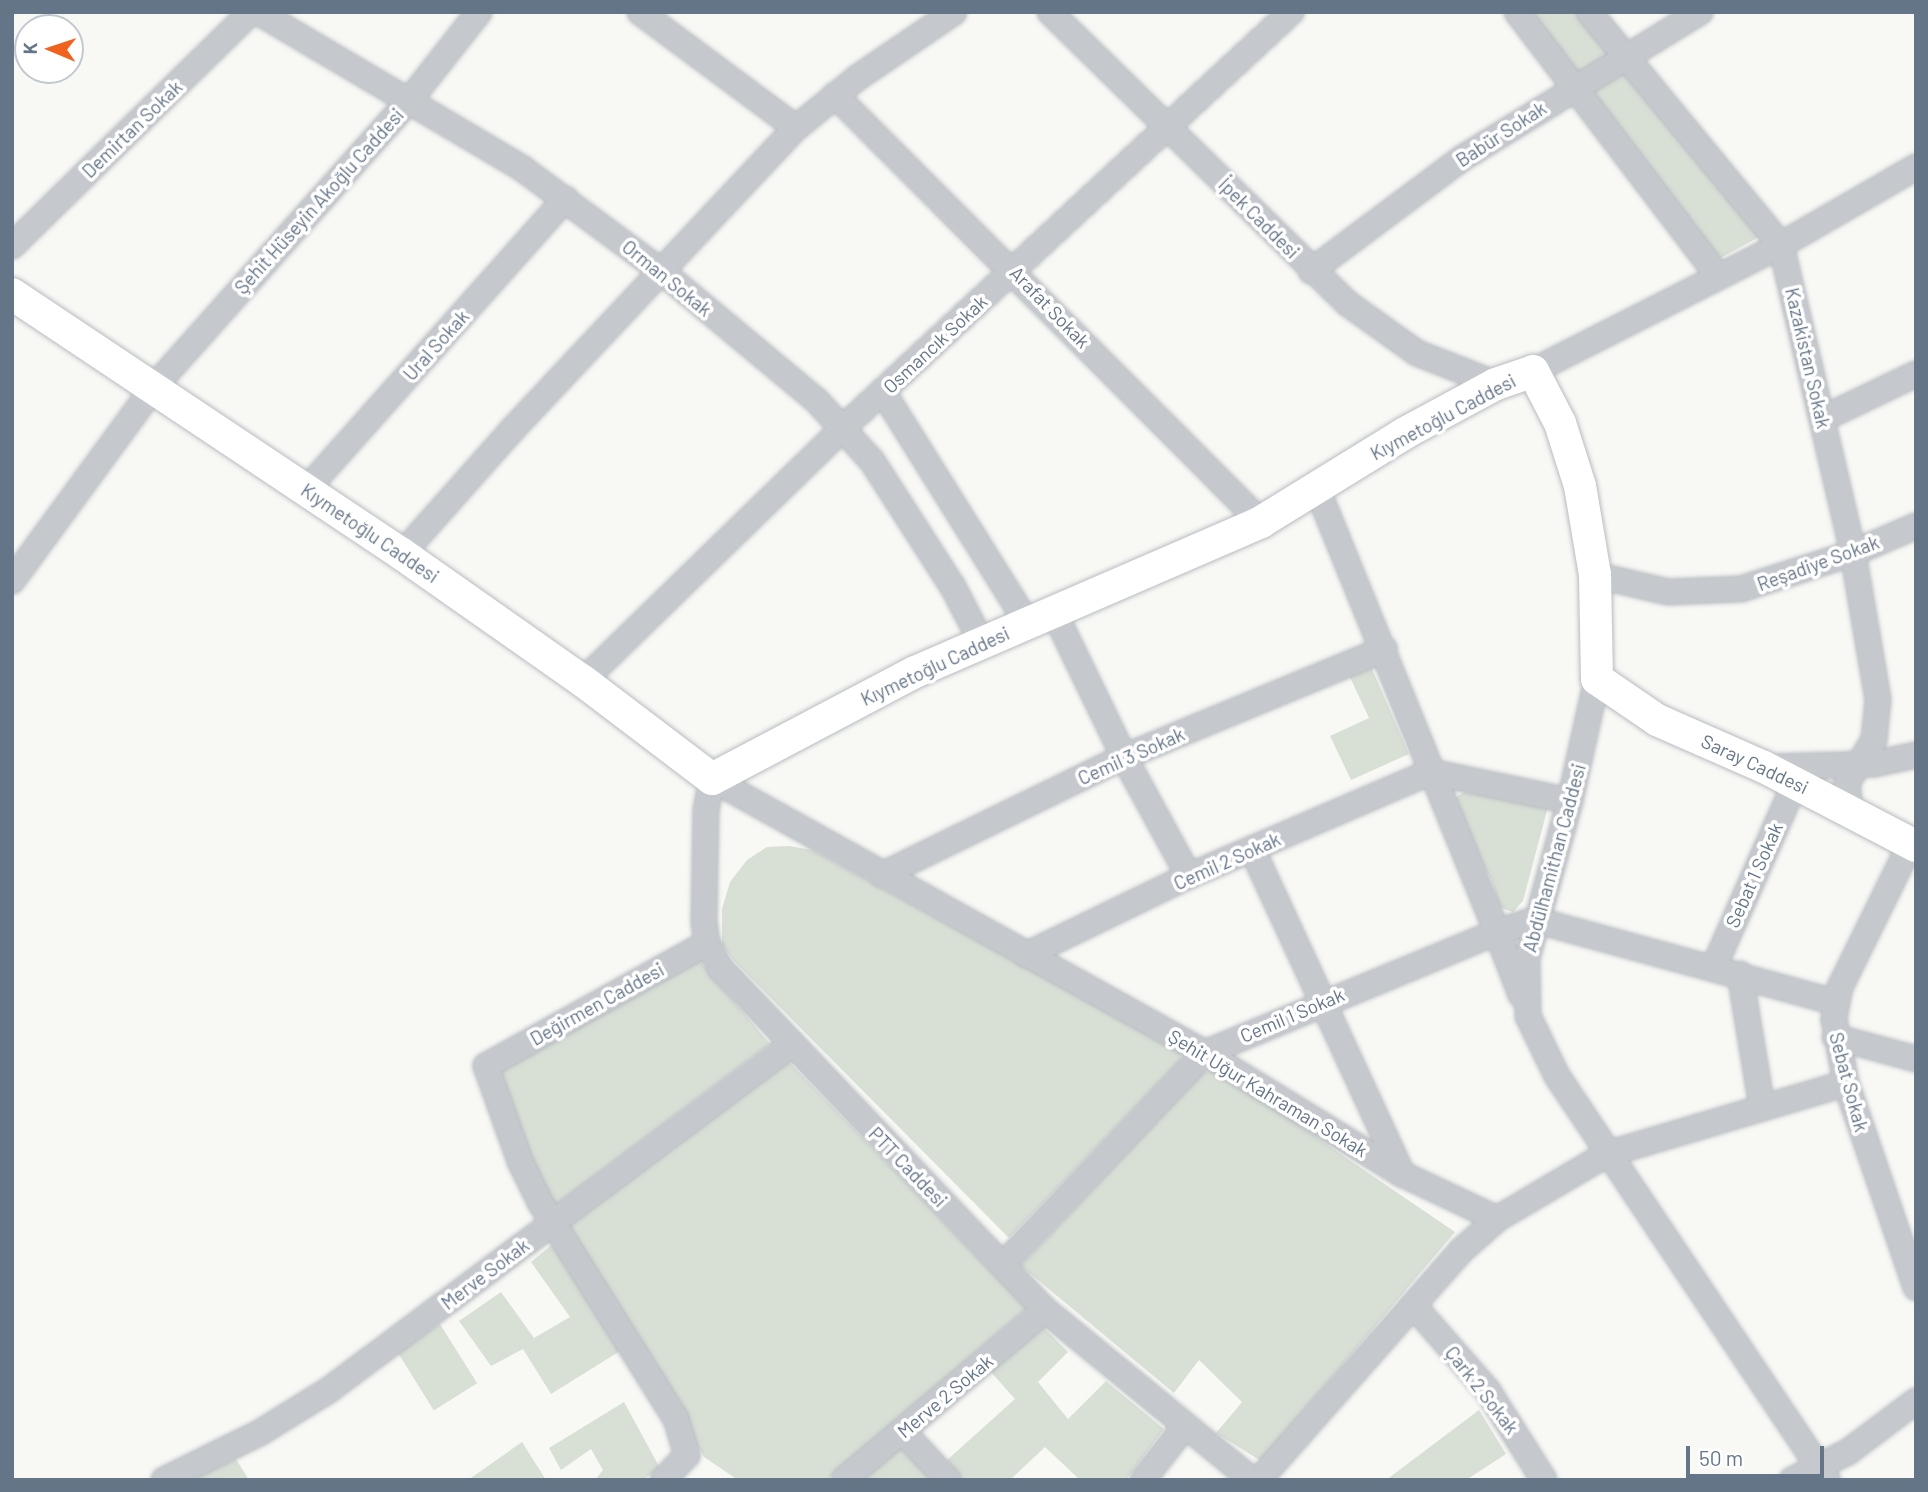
<!DOCTYPE html>
<meta charset="utf-8">
<style>
body{margin:0}
#map{position:relative;width:1928px;height:1492px;overflow:hidden;background:#f8f8f5;font-family:Barlow,sans-serif}
div>[style]{position:absolute}
.green>*{inset:0;background:#d8e0d6;transform-origin:0 0}
.roads{filter:drop-shadow(0 0 2px #b8bcc0) drop-shadow(0 0 2px #b8bcc0)}
.minor>*{height:24px;margin:-12px;padding:0 12px;transform-origin:12px;border-radius:12px;background:#c5c8cd}
.major>*{height:32px;margin:-16px;padding:0 16px;transform-origin:16px;border-radius:16px;background:#fff}
span{translate:-50% -50%;white-space:nowrap;text-align:center;line-height:1.15;-webkit-text-stroke:7px #fff;paint-order:stroke}
.street-label{font-size:19px;color:#657588}
.frame{position:absolute;inset:0;border:14px solid #657588;pointer-events:none}
.north{position:absolute;left:14px;top:14px;width:70px;height:70px;box-sizing:border-box;background:#fff;border:2px solid #c1c8cf;border-radius:50%;rotate:272deg;font-size:19px;font-weight:700;line-height:28px;text-align:center;color:#657588}
.north::after{content:'';display:block;margin:auto;width:24px;height:32px;background:#ef631e;clip-path:polygon(50% 0,100% 100%,50% 72%,0 100%)}
.scale{position:absolute;left:1686px;top:1446px;width:138px;height:32px;box-sizing:border-box;border:4px solid #657588;border-top:0;padding-left:9px;font-size:21px;line-height:24px;white-space:nowrap;color:#657588;-webkit-text-stroke:5px #fff;paint-order:stroke}
</style>
<div id="map">
<div class="green">
<div style="clip-path:polygon(1525px 12px,1575px 12px,1610px 54px,1574px 76px)"></div>
<div style="clip-path:polygon(1620px 68px,1759px 237px,1717px 260px,1587px 89px)"></div>
<div style="clip-path:polygon(1369px 662px,1409px 754px,1351px 780px,1330px 736px,1369px 718px,1348px 673px)"></div>
<div style="clip-path:polygon(1464px 792px,1549px 803px,1523px 901px,1513px 912px,1500px 908px,1491px 879px,1469px 841px,1455px 807px,1456px 797px)"></div>
<div style="clip-path:polygon(789px 846px,812px 850px,1180px 1051px,1181px 1060px,1009px 1238px,733px 960px,722px 944px,722px 909px,730px 882px,747px 860px,767px 847px)"></div>
<div style="clip-path:polygon(696px 957px,770px 1044px,552px 1208px,496px 1071px)"></div>
<div style="clip-path:polygon(775px 1063px,790px 1063px,1027px 1308px,827px 1480px,738px 1480px,704px 1457px,566px 1228px)"></div>
<div style="clip-path:polygon(1214px 1068px,1455px 1232px,1261px 1461px,1216px 1433px,1242px 1402px,1199px 1360px,1174px 1393px,1021px 1266px,1198px 1076px)"></div>
<div style="clip-path:polygon(554px 1243px,620px 1351px,551px 1394px,523px 1349px,491px 1366px,459px 1321px,501px 1292px,534px 1338px,570px 1317px,531px 1262px)"></div>
<div style="left:440px;top:1324px;width:70px;height:51px;rotate:58deg"></div>
<div style="clip-path:polygon(1043px 1327px,1068px 1352px,1038px 1382px,1068px 1419px,1106px 1381px,1164px 1429px,1126px 1480px,1080px 1480px,1045px 1447px,1010px 1480px,962px 1480px,947px 1460px,1015px 1399px,990px 1371px)"></div>
<div style="clip-path:polygon(624px 1402px,660px 1468px,643px 1480px,595px 1480px,603px 1470px,591px 1449px,561px 1470px,549px 1448px)"></div>
<div style="clip-path:polygon(1479px 1410px,1506px 1454px,1466px 1480px,1386px 1480px)"></div>
<div style="clip-path:polygon(897px 1438px,934px 1480px,851px 1480px)"></div>
<div style="clip-path:polygon(522px 1442px,546px 1480px,468px 1480px)"></div>
<div style="clip-path:polygon(236px 1459px,249px 1480px,188px 1480px)"></div>
</div>
<div class="roads">
<div class="minor">
<div style="left:258px;top:12px;width:308px;rotate:30.6deg"></div>
<div style="left:523px;top:169px;width:172px;rotate:36.5deg"></div>
<div style="left:661px;top:271px;width:203px;rotate:39.8deg"></div>
<div style="left:817px;top:401px;width:81px;rotate:47.5deg"></div>
<div style="left:872px;top:461px;width:150px;rotate:57.3deg"></div>
<div style="left:953px;top:587px;width:63px;rotate:62.6deg"></div>
<div style="left:640px;top:12px;width:194px;rotate:36.6deg"></div>
<div style="left:1050px;top:12px;width:416px;rotate:44.4deg"></div>
<div style="left:1347px;top:303px;width:86px;rotate:35.5deg"></div>
<div style="left:1417px;top:353px;width:85px;rotate:21.4deg"></div>
<div style="left:1517px;top:12px;width:330px;rotate:52.7deg"></div>
<div style="left:1589px;top:12px;width:302px;rotate:50.5deg"></div>
<div style="left:1781px;top:245px;width:316px;rotate:76.8deg"></div>
<div style="left:1853px;top:553px;width:149px;rotate:80.3deg"></div>
<div style="left:1878px;top:700px;width:40px;rotate:95.7deg"></div>
<div style="left:1874px;top:740px;width:51px;rotate:122.1deg"></div>
<div style="left:1847px;top:783px;width:26px;rotate:83deg"></div>
<div style="left:835px;top:95px;width:603px;rotate:45.07deg"></div>
<div style="left:12px;top:246px;width:334px;rotate:-44.4deg"></div>
<div style="left:1311px;top:271px;width:187px;rotate:-36.7deg"></div>
<div style="left:1461px;top:159px;width:281px;rotate:-31.6deg"></div>
<div style="left:1533px;top:371px;width:278px;rotate:-26.9deg"></div>
<div style="left:1781px;top:245px;width:156px;rotate:-30deg"></div>
<div style="left:883px;top:392px;width:274px;rotate:58deg"></div>
<div style="left:1822px;top:419px;width:104px;rotate:-25.6deg"></div>
<div style="left:306px;top:490px;width:390px;rotate:-48.3deg"></div>
<div style="left:402px;top:554px;width:166px;rotate:-48.4deg"></div>
<div style="left:512px;top:430px;width:415px;rotate:-46.8deg"></div>
<div style="left:796px;top:128px;width:79px;rotate:-39.3deg"></div>
<div style="left:857px;top:78px;width:117px;rotate:-34.2deg"></div>
<div style="left:1595px;top:575px;width:75px;rotate:13.1deg"></div>
<div style="left:1668px;top:592px;width:73px;rotate:-2.4deg"></div>
<div style="left:1741px;top:589px;width:118px;rotate:-17.8deg"></div>
<div style="left:1853px;top:553px;width:69px;rotate:-23.2deg"></div>
<div style="left:12px;top:581px;width:240px;rotate:-53.8deg"></div>
<div style="left:154px;top:387px;width:383px;rotate:-48.3deg"></div>
<div style="left:409px;top:101px;width:113px;rotate:-51.8deg"></div>
<div style="left:1054px;top:612px;width:161px;rotate:64.2deg"></div>
<div style="left:1124px;top:757px;width:136px;rotate:61.4deg"></div>
<div style="left:1597px;top:679px;width:125px;rotate:102.5deg"></div>
<div style="left:1570px;top:801px;width:163px;rotate:105.3deg"></div>
<div style="left:1527px;top:958px;width:58px;rotate:89deg"></div>
<div style="left:1528px;top:1016px;width:67px;rotate:64.2deg"></div>
<div style="left:1557px;top:1076px;width:486px;rotate:56.2deg"></div>
<div style="left:583px;top:681px;width:364px;rotate:-44.2deg"></div>
<div style="left:844px;top:427px;width:610px;rotate:-42.87deg"></div>
<div style="left:1767px;top:767px;width:107px;rotate:-1.6deg"></div>
<div style="left:1874px;top:764px;width:43px;rotate:-12.1deg"></div>
<div style="left:1911px;top:843px;width:161px;rotate:116.2deg"></div>
<div style="left:1840px;top:987px;width:33px;rotate:101deg"></div>
<div style="left:1834px;top:1019px;width:65px;rotate:79.4deg"></div>
<div style="left:1846px;top:1083px;width:216px;rotate:71.1deg"></div>
<div style="left:1252px;top:849px;width:358px;rotate:65.2deg"></div>
<div style="left:882px;top:875px;width:269px;rotate:-26deg"></div>
<div style="left:1124px;top:757px;width:282px;rotate:-22.5deg"></div>
<div style="left:1026px;top:955px;width:181px;rotate:-25.9deg"></div>
<div style="left:1189px;top:876px;width:263px;rotate:-23.3deg"></div>
<div style="left:1431px;top:772px;width:142px;rotate:11.8deg"></div>
<div style="left:1714px;top:967px;width:201px;rotate:-66.2deg"></div>
<div style="left:1740px;top:974px;width:135px;rotate:80.6deg"></div>
<div style="left:1521px;top:995px;width:67px;rotate:-110.9deg"></div>
<div style="left:1497px;top:932px;width:40px;rotate:-18deg"></div>
<div style="left:1535px;top:920px;width:311px;rotate:15.3deg"></div>
<div style="left:1835px;top:1037px;width:84px;rotate:15.2deg"></div>
<div style="left:1003px;top:1265px;width:293px;rotate:-46.4deg"></div>
<div style="left:1205px;top:1053px;width:316px;rotate:-22.5deg"></div>
<div style="left:1497px;top:932px;width:476px;rotate:-112.1deg"></div>
<div style="left:1413px;top:1305px;width:114px;rotate:48.9deg"></div>
<div style="left:1488px;top:1391px;width:105px;rotate:57.8deg"></div>
<div style="left:903px;top:1432px;width:66px;rotate:46.8deg"></div>
<div style="left:164px;top:1480px;width:108px;rotate:-26.3deg"></div>
<div style="left:261px;top:1432px;width:80px;rotate:-31.7deg"></div>
<div style="left:329px;top:1390px;width:577px;rotate:-36.75deg"></div>
<div style="left:663px;top:1480px;width:35px;rotate:-46deg"></div>
<div style="left:687px;top:1455px;width:38px;rotate:-107deg"></div>
<div style="left:676px;top:1419px;width:256px;rotate:-122.1deg"></div>
<div style="left:540px;top:1202px;width:46px;rotate:-116deg"></div>
<div style="left:520px;top:1161px;width:101px;rotate:-109.7deg"></div>
<div style="left:486px;top:1066px;width:253px;rotate:-29.1deg"></div>
<div style="left:844px;top:1480px;width:263px;rotate:-40.2deg"></div>
<div style="left:1143px;top:1480px;width:68px;rotate:-52.1deg"></div>
<div style="left:1252px;top:1480px;width:268px;rotate:-140.6deg"></div>
<div style="left:1045px;top:1310px;width:472px;rotate:-133.5deg"></div>
<div style="left:720px;top:968px;width:28px;rotate:-117deg"></div>
<div style="left:707px;top:943px;width:22px;rotate:-98deg"></div>
<div style="left:704px;top:921px;width:111px;rotate:-89deg"></div>
<div style="left:706px;top:810px;width:32px;rotate:-79deg"></div>
<div style="left:712px;top:779px;width:564px;rotate:29.06deg"></div>
<div style="left:1205px;top:1053px;width:231px;rotate:31.6deg"></div>
<div style="left:1402px;top:1174px;width:105px;rotate:25.3deg"></div>
<div style="left:1497px;top:1219px;width:128px;rotate:-30.6deg"></div>
<div style="left:1607px;top:1154px;width:249px;rotate:-16.5deg"></div>
<div style="left:1259px;top:1480px;width:307px;rotate:-48.6deg"></div>
<div style="left:1462px;top:1250px;width:47px;rotate:-41.5deg"></div>
<div style="left:1792px;top:1480px;width:63px;rotate:-26.6deg"></div>
<div style="left:1848px;top:1452px;width:85px;rotate:-36.9deg"></div>
</div>
<div class="major">
<div style="left:12px;top:294px;width:469px;rotate:33.7deg"></div>
<div style="left:402px;top:554px;width:221px;rotate:35.1deg"></div>
<div style="left:583px;top:681px;width:162px;rotate:37.2deg"></div>
<div style="left:712px;top:779px;width:229px;rotate:-27.8deg"></div>
<div style="left:915px;top:672px;width:377px;rotate:-23.4deg"></div>
<div style="left:1261px;top:522px;width:169px;rotate:-31.7deg"></div>
<div style="left:1405px;top:433px;width:103px;rotate:-28.3deg"></div>
<div style="left:1496px;top:384px;width:39px;rotate:-19deg"></div>
<div style="left:1533px;top:371px;width:59px;rotate:62.6deg"></div>
<div style="left:1560px;top:423px;width:66px;rotate:72.4deg"></div>
<div style="left:1580px;top:486px;width:90px;rotate:80.4deg"></div>
<div style="left:1595px;top:575px;width:104px;rotate:88.9deg"></div>
<div style="left:1597px;top:679px;width:73px;rotate:34.3deg"></div>
<div style="left:1657px;top:720px;width:117px;rotate:23.7deg"></div>
<div style="left:1764px;top:767px;width:171px;rotate:27.5deg"></div>
</div>
</div>
<div class="street-label">
<span style="left:132px;top:129px;rotate:-44deg">Demirtan Sokak</span>
<span style="left:1501px;top:134px;rotate:-33deg">Babür Sokak</span>
<span style="left:319px;top:201px;rotate:-48deg">Şehit Hüseyin Akoğlu Caddesi</span>
<span style="left:1259px;top:218px;rotate:45deg">İpek Caddesi</span>
<span style="left:667px;top:278px;rotate:39deg">Orman Sokak</span>
<span style="left:1050px;top:307px;rotate:46deg">Arafat Sokak</span>
<span style="left:935px;top:344px;rotate:-43deg">Osmancık Sokak</span>
<span style="left:436px;top:345px;rotate:-48deg">Ural Sokak</span>
<span style="left:1808px;top:358px;rotate:77deg">Kazakistan Sokak</span>
<span style="left:1443px;top:417px;rotate:-28deg">Kıymetoğlu Caddesi</span>
<span style="left:370px;top:533px;rotate:34deg">Kıymetoğlu Caddesi</span>
<span style="left:1818px;top:563px;rotate:-20deg">Reşadiye Sokak</span>
<span style="left:935px;top:666px;rotate:-25deg">Kıymetoğlu Caddesi</span>
<span style="left:1131px;top:756px;rotate:-24deg">Cemil 3 Sokak</span>
<span style="left:1755px;top:764px;rotate:25deg">Saray Caddesi</span>
<span style="left:1554px;top:858px;rotate:-75deg">Abdülhamithan Caddesi</span>
<span style="left:1227px;top:861px;rotate:-24deg">Cemil 2 Sokak</span>
<span style="left:1754px;top:875px;rotate:-66deg">Sebat 1 Sokak</span>
<span style="left:597px;top:1004px;rotate:-29deg">Değirmen Caddesi</span>
<span style="left:1292px;top:1015px;rotate:-23deg">Cemil 1 Sokak</span>
<span style="left:1849px;top:1082px;rotate:75deg">Sebat Sokak</span>
<span style="left:1268px;top:1093px;rotate:31deg">Şehit Uğur Kahraman Sokak</span>
<span style="left:908px;top:1167px;rotate:46deg">PTT Caddesi</span>
<span style="left:485px;top:1274px;rotate:-37deg">Merve Sokak</span>
<span style="left:1482px;top:1390px;rotate:52deg">Çark 2 Sokak</span>
<span style="left:945px;top:1396px;rotate:-40deg">Merve 2 Sokak</span>
</div>
<div class="frame"></div>
<div class="north">K</div>
<div class="scale">50 m</div>
</div>
